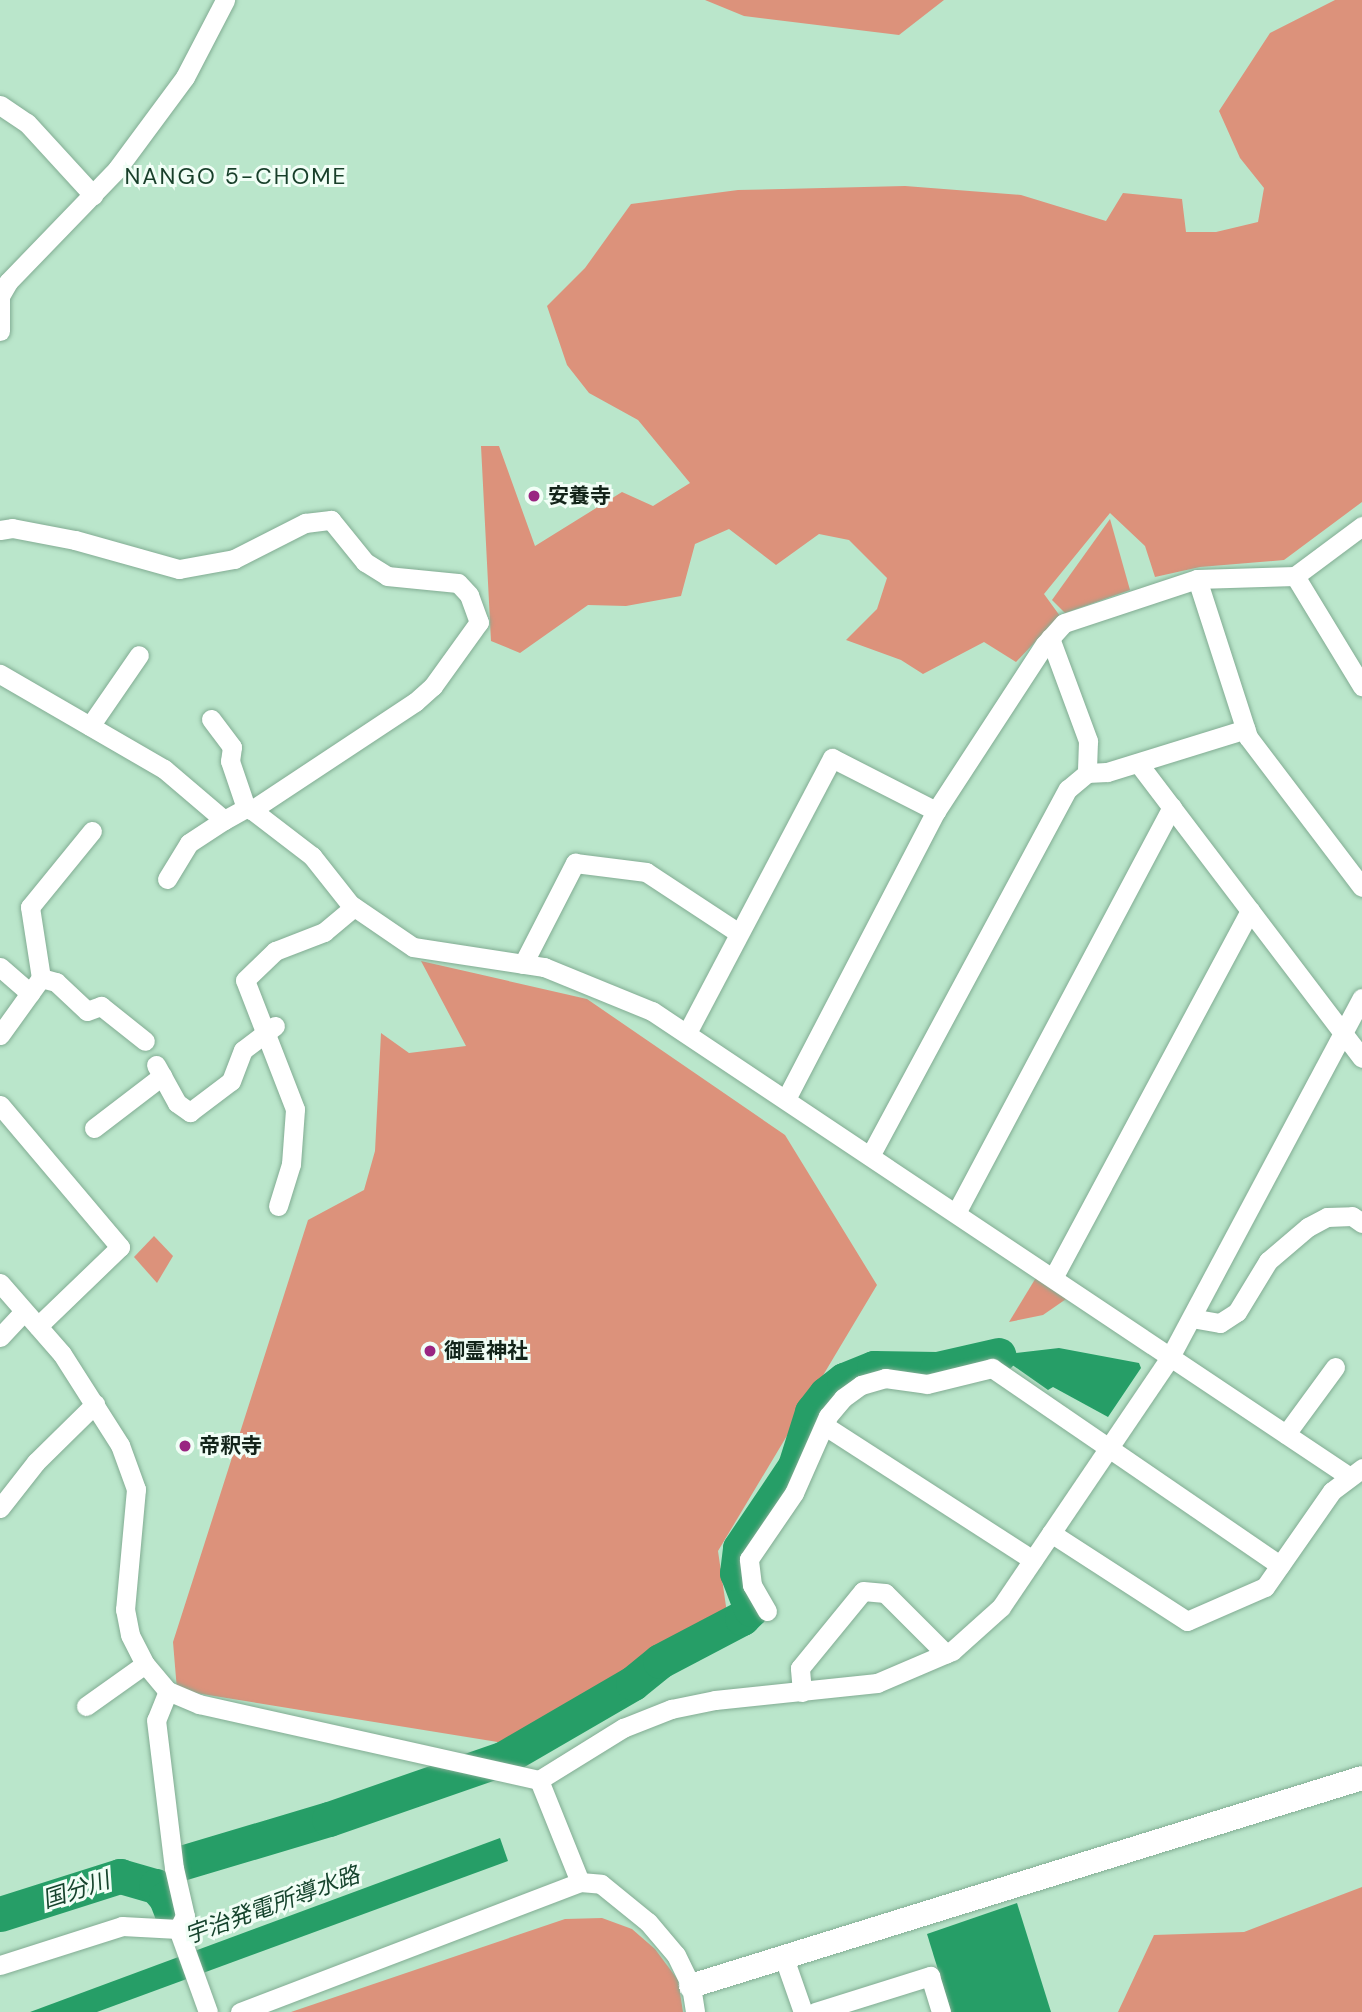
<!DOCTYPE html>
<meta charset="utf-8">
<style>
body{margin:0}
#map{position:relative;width:1362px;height:2012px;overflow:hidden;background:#bae6cb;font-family:"DM Sans","Noto Sans JP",sans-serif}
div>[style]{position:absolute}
.green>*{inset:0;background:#dc927b}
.water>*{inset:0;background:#269e67}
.river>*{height:35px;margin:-17.5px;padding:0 17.5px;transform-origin:17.5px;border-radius:17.5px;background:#269e67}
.roads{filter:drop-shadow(0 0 2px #82ac93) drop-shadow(0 0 2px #82ac93)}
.minor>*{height:19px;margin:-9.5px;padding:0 9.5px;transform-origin:9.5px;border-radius:9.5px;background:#fff}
.tertiary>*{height:24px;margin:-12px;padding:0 12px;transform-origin:12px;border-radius:12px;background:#fff}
.dots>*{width:19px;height:19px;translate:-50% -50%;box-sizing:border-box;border:4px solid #f1fef6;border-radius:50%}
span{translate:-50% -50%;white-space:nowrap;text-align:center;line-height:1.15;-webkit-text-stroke:6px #f1fef6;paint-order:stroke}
.poi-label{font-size:21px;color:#13241a;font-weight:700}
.left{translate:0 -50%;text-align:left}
.neighbourhood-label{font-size:23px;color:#183f2a;letter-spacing:2px}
.water-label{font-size:23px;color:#16442d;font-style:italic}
</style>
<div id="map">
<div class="green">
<div style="clip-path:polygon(705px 0,944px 0,899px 35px,744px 16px)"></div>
<div style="clip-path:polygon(1335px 0,1362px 0,1362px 502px,1284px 560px,1200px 567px,1155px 577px,1145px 546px,1110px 513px,1044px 594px,1060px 616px,1016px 662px,984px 642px,923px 674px,901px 660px,846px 640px,877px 609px,887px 578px,849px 540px,819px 534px,776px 565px,729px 529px,695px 544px,681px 596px,626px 606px,588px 605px,520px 653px,491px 641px,481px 446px,499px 446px,535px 546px,622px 492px,653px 506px,690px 483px,638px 420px,589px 393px,567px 365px,547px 306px,585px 268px,631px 204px,738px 190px,905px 186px,1021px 195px,1106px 221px,1123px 193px,1182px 199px,1186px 232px,1216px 232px,1258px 222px,1264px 188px,1240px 158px,1219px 111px,1270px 33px)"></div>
<div style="clip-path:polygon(1110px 519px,1130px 590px,1065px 613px,1052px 600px)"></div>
<div style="clip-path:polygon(421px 961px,587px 999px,785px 1135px,877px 1285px,718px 1551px,729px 1627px,516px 1745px,177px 1690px,173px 1642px,308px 1220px,364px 1190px,375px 1151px,381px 1033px,409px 1053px,466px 1046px)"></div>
<div style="clip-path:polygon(154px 1236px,173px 1256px,157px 1283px,134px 1257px)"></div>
<div style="clip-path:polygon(1037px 1276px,1069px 1297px,1043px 1315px,1009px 1322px)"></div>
<div style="clip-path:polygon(1362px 1887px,1362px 2012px,1118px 2012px,1154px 1935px,1244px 1932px)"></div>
<div style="clip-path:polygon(602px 1918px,632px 1929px,655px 1949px,678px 1980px,683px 2012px,291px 2012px,565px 1919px)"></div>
</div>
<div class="water">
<div style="clip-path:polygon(1059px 1348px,1139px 1363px,1141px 1368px,1108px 1417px,1053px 1387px,1048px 1390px,998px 1355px)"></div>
<div style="clip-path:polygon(500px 1838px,508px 1861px,97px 2012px,30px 2012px)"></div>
<div style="clip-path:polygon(1017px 1903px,1051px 2012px,951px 2012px,927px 1934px)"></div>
</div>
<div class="river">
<div style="left:181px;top:1863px;width:154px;rotate:-16.6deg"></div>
<div style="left:329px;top:1819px;width:185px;rotate:-19.2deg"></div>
<div style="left:504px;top:1758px;width:149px;rotate:-30.2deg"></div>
<div style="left:633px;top:1683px;width:35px;rotate:-39deg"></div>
<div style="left:660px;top:1661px;width:93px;rotate:-27.7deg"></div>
<div style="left:742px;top:1618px;width:13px;rotate:-45deg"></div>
<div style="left:751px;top:1609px;width:39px;rotate:-111deg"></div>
<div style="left:737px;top:1573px;width:25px;rotate:-83deg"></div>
<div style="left:740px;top:1548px;width:99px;rotate:-56.1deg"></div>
<div style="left:795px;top:1466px;width:57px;rotate:-72.5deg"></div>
<div style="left:812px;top:1412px;width:23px;rotate:-52deg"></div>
<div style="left:826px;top:1394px;width:23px;rotate:-38deg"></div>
<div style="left:844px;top:1380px;width:32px;rotate:-22deg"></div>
<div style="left:874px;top:1368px;width:63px;rotate:0.9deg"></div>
<div style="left:937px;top:1369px;width:63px;rotate:-12.9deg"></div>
<div style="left:0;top:1914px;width:126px;rotate:-17.6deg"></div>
<div style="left:120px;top:1876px;width:37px;rotate:16deg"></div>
<div style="left:156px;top:1886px;width:16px;rotate:50deg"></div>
<div style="left:166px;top:1898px;width:22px;rotate:69deg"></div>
</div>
<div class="roads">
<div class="minor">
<div style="left:0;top:105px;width:32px;rotate:34deg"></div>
<div style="left:27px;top:123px;width:98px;rotate:47.5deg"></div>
<div style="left:0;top:331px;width:35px;rotate:-90deg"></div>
<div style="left:0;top:296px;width:16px;rotate:-60deg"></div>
<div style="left:8px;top:282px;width:157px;rotate:-46deg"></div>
<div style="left:117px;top:169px;width:114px;rotate:-53.5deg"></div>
<div style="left:185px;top:77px;width:87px;rotate:-62.5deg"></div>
<div style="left:0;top:530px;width:12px;rotate:-9deg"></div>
<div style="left:12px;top:528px;width:64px;rotate:10.8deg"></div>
<div style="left:75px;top:540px;width:108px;rotate:15.6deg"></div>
<div style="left:179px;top:569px;width:56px;rotate:-10.3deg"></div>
<div style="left:234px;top:559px;width:80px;rotate:-26.9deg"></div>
<div style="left:305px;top:523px;width:26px;rotate:-7deg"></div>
<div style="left:331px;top:520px;width:54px;rotate:51deg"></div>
<div style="left:365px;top:562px;width:26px;rotate:32deg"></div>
<div style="left:387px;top:576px;width:71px;rotate:5.6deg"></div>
<div style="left:458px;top:583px;width:16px;rotate:47deg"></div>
<div style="left:469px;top:595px;width:29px;rotate:70deg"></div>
<div style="left:479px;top:622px;width:79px;rotate:125.7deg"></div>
<div style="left:433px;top:686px;width:24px;rotate:138deg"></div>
<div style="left:415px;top:702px;width:196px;rotate:146.5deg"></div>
<div style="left:252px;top:810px;width:6px;rotate:-162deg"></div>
<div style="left:246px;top:808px;width:25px;rotate:151deg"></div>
<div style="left:224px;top:820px;width:79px;rotate:-139.6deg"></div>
<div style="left:164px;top:769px;width:190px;rotate:-149.9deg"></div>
<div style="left:1295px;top:576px;width:129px;rotate:58.7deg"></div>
<div style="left:1197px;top:579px;width:166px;rotate:72.1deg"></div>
<div style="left:1248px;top:737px;width:188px;rotate:52.8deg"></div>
<div style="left:1050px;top:638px;width:110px;rotate:69.7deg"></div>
<div style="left:1088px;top:741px;width:32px;rotate:92deg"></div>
<div style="left:211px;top:719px;width:35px;rotate:53deg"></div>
<div style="left:232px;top:747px;width:14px;rotate:98deg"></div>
<div style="left:230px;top:761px;width:50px;rotate:71.2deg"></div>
<div style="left:90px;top:726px;width:86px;rotate:-55.4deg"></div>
<div style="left:1138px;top:763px;width:370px;rotate:52.8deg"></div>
<div style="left:252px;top:810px;width:76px;rotate:37.5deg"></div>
<div style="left:312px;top:856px;width:61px;rotate:51.6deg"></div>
<div style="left:350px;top:904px;width:76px;rotate:34.3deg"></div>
<div style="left:413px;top:947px;width:133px;rotate:8.7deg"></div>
<div style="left:544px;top:967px;width:117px;rotate:22.2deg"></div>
<div style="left:652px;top:1011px;width:839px;rotate:33.73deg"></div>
<div style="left:167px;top:879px;width:42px;rotate:-58.6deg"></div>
<div style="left:189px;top:843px;width:42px;rotate:-33.3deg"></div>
<div style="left:523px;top:964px;width:114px;rotate:-62.8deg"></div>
<div style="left:575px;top:863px;width:72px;rotate:7.2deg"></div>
<div style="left:646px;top:872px;width:111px;rotate:33.3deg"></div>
<div style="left:0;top:967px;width:40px;rotate:41deg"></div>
<div style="left:41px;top:978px;width:16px;rotate:15deg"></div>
<div style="left:56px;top:982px;width:42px;rotate:43.1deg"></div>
<div style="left:87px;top:1011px;width:15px;rotate:-20deg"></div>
<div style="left:101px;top:1006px;width:56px;rotate:38.5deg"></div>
<div style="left:687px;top:1033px;width:311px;rotate:-62.2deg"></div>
<div style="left:832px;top:758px;width:117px;rotate:27deg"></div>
<div style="left:0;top:1035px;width:70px;rotate:-54.3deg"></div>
<div style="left:41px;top:978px;width:72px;rotate:-98.8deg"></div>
<div style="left:30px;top:907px;width:98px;rotate:-50.8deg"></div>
<div style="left:156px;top:1065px;width:43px;rotate:61.1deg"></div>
<div style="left:177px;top:1103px;width:16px;rotate:35deg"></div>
<div style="left:190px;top:1112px;width:51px;rotate:-37.1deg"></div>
<div style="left:231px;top:1081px;width:33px;rotate:-69deg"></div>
<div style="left:243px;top:1050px;width:40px;rotate:-37deg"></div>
<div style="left:786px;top:1099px;width:325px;rotate:-62.5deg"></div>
<div style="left:936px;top:811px;width:199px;rotate:-56.9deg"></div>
<div style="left:1045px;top:644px;width:28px;rotate:-48deg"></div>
<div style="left:1064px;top:623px;width:140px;rotate:-18.3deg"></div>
<div style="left:1197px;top:579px;width:98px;rotate:-1.8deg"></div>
<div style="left:1295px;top:576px;width:84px;rotate:-36.7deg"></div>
<div style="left:0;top:1105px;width:186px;rotate:49.8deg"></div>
<div style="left:120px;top:1247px;width:114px;rotate:136.1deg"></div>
<div style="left:94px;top:1128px;width:86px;rotate:-37.4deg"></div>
<div style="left:870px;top:1156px;width:417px;rotate:-61.7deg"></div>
<div style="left:1068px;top:789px;width:25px;rotate:-40deg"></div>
<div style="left:1087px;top:773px;width:20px;rotate:-3deg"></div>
<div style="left:1107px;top:772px;width:145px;rotate:-17.2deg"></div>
<div style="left:278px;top:1206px;width:44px;rotate:-72.8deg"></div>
<div style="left:291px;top:1164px;width:55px;rotate:-85.8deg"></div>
<div style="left:295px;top:1109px;width:138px;rotate:-111.2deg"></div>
<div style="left:245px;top:980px;width:42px;rotate:-44deg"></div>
<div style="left:275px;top:951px;width:53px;rotate:-21.2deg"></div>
<div style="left:324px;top:932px;width:39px;rotate:-40deg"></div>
<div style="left:956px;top:1213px;width:460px;rotate:-62deg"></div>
<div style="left:1053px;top:1278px;width:417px;rotate:-61.8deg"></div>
<div style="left:0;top:1283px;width:94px;rotate:48.9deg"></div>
<div style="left:62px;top:1354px;width:108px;rotate:57.5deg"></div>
<div style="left:120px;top:1445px;width:47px;rotate:70deg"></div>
<div style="left:136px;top:1489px;width:121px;rotate:95.2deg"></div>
<div style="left:125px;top:1609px;width:26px;rotate:79deg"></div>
<div style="left:130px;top:1635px;width:33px;rotate:63deg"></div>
<div style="left:145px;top:1664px;width:35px;rotate:50deg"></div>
<div style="left:168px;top:1691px;width:31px;rotate:112deg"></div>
<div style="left:156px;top:1720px;width:149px;rotate:83.1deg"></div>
<div style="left:174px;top:1868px;width:49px;rotate:77.1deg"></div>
<div style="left:185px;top:1916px;width:15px;rotate:118deg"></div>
<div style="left:178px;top:1929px;width:88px;rotate:70.1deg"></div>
<div style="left:1197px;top:1319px;width:23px;rotate:10deg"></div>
<div style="left:1220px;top:1323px;width:20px;rotate:-33deg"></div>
<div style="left:1237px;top:1312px;width:60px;rotate:-58.7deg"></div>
<div style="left:1268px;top:1261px;width:52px;rotate:-40.4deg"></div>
<div style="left:1308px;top:1227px;width:21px;rotate:-28deg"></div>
<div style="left:1327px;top:1217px;width:25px;rotate:-2deg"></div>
<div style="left:1352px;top:1216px;width:12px;rotate:35deg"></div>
<div style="left:0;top:1337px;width:35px;rotate:-47deg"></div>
<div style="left:825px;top:1426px;width:247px;rotate:32.8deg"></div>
<div style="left:1286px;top:1434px;width:83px;rotate:-53.8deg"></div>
<div style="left:0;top:1508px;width:58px;rotate:-52deg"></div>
<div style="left:36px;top:1462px;width:83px;rotate:-44.5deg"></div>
<div style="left:1051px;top:1533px;width:162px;rotate:32.9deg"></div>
<div style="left:1187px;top:1621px;width:85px;rotate:-23.6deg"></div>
<div style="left:1265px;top:1587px;width:117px;rotate:-55.1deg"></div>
<div style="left:1332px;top:1491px;width:38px;rotate:-37deg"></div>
<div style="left:767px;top:1611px;width:30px;rotate:-120deg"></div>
<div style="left:752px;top:1585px;width:26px;rotate:-97deg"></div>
<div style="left:749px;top:1559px;width:80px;rotate:-55.7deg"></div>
<div style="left:794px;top:1493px;width:84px;rotate:-66.2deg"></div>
<div style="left:828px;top:1416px;width:23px;rotate:-50deg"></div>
<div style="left:843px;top:1398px;width:22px;rotate:-36deg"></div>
<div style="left:861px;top:1385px;width:25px;rotate:-16deg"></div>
<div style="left:885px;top:1378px;width:42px;rotate:8.1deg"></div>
<div style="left:927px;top:1384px;width:67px;rotate:-13.8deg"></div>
<div style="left:992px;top:1368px;width:349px;rotate:34.4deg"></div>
<div style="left:168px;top:1691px;width:34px;rotate:23deg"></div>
<div style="left:199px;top:1704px;width:348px;rotate:12.6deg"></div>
<div style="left:802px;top:1692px;width:24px;rotate:-95deg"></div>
<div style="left:800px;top:1668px;width:99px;rotate:-50.7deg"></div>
<div style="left:863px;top:1591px;width:22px;rotate:5deg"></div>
<div style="left:885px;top:1593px;width:86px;rotate:45deg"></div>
<div style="left:86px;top:1706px;width:72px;rotate:-35.4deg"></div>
<div style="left:580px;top:1882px;width:110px;rotate:-111.9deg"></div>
<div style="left:539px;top:1780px;width:99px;rotate:-31.8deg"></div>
<div style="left:623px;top:1728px;width:52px;rotate:-21.6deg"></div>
<div style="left:671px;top:1709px;width:45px;rotate:-11.6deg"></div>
<div style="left:715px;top:1700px;width:163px;rotate:-6deg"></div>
<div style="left:877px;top:1683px;width:82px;rotate:-23.1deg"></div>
<div style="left:952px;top:1651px;width:66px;rotate:-41.9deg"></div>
<div style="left:1001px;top:1607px;width:302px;rotate:-55.9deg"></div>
<div style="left:1170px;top:1357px;width:407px;rotate:-61.9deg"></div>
<div style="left:783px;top:1955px;width:60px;rotate:70.7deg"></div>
<div style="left:0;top:1965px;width:128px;rotate:-17.7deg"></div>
<div style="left:122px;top:1926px;width:56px;rotate:3.1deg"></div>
<div style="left:240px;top:2012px;width:364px;rotate:-20.9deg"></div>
<div style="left:580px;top:1882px;width:21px;rotate:5deg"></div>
<div style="left:601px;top:1884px;width:60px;rotate:39deg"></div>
<div style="left:648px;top:1922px;width:43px;rotate:49.7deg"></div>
<div style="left:676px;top:1955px;width:34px;rotate:64deg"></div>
<div style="left:691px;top:1986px;width:26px;rotate:81deg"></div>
<div style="left:815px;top:2012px;width:121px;rotate:-17.4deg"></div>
<div style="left:930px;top:1976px;width:38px;rotate:73deg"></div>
</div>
<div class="tertiary">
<div style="left:691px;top:1986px;width:702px;rotate:-17.22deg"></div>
</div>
</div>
<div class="dots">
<div style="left:534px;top:496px;background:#992581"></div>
<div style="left:430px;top:1351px;background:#992581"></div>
<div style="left:185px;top:1446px;background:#992581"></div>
</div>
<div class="poi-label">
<span class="left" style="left:548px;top:496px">安養寺</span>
<span class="left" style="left:444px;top:1351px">御霊神社</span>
<span class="left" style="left:199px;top:1446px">帝釈寺</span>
</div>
<div class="neighbourhood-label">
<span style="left:236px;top:176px">NANGO 5-CHOME</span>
</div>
<div class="water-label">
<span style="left:76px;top:1890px;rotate:-18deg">国分川</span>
<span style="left:272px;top:1905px;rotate:-20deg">宇治発電所導水路</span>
</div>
</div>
